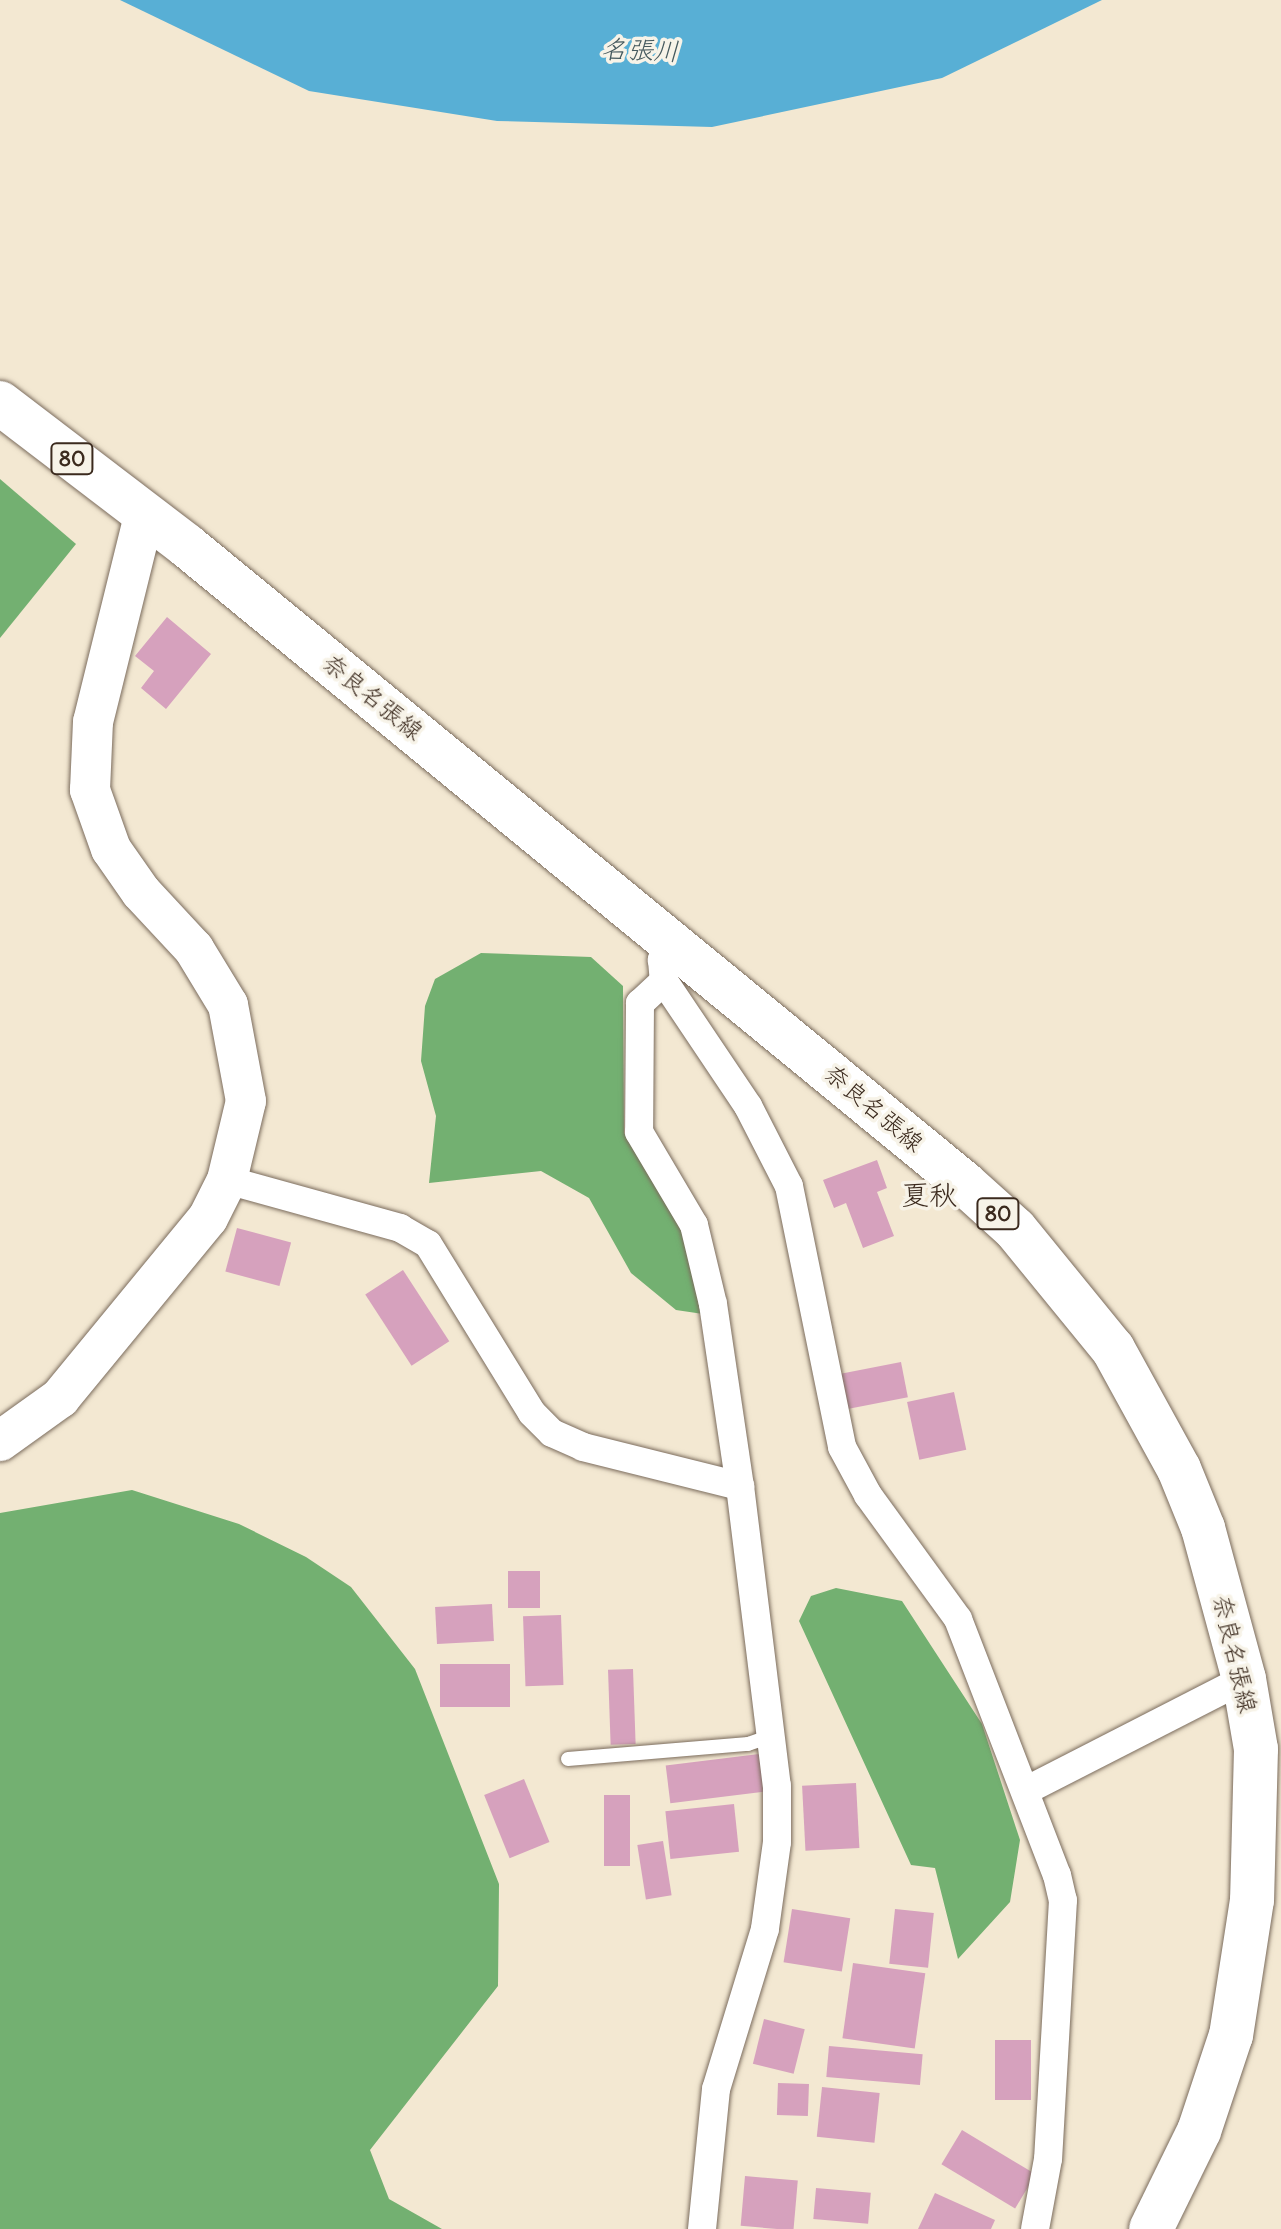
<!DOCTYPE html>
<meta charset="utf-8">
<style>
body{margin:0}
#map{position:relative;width:1281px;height:2229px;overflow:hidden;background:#f3e8d2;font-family:Delius,"Klee One",sans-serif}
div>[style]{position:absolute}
.forest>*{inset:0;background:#73b071}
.water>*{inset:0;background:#58afd5}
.building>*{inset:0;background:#d6a1bd;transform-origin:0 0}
.roads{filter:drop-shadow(0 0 2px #7b6c5d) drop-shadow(0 0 2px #7b6c5d)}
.lane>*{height:14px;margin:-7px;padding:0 7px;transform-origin:7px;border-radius:7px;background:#fff}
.street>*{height:28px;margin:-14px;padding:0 14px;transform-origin:14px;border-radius:14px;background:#fff}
.secondary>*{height:40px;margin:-20px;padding:0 20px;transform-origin:20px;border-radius:20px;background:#fff}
.primary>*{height:44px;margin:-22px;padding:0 22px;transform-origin:22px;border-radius:22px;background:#fff}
span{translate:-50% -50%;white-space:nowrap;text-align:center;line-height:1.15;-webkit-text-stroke:7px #f7f3e8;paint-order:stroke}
.shield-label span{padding:2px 6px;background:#f7f3e8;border:2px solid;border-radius:6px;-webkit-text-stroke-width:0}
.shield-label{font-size:22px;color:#3b2a1e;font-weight:700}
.street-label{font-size:24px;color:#3b2a1e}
.water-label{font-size:26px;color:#45595e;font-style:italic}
.quarter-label{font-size:28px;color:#3b2a1e}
</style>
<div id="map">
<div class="forest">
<div style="clip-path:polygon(0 479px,76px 544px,0 638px)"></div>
<div style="clip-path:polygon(481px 953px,591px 957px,623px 986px,624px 1133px,685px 1230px,703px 1314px,676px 1310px,631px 1273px,589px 1198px,541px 1171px,429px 1183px,436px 1116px,421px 1061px,425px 1006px,435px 979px)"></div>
<div style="clip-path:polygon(132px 1490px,239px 1524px,306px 1557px,351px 1587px,415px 1669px,499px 1884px,498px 1986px,370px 2150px,389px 2199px,442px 2229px,0 2229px,0 1513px)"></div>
<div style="clip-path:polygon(836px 1588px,902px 1601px,982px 1724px,1020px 1840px,1010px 1902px,958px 1959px,935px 1868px,911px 1865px,799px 1621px,811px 1596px)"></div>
</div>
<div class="water">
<div style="clip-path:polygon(120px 0,1102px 0,942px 78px,712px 127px,497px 121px,309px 91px)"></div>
</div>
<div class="building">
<div style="clip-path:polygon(167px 617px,211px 654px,166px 709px,141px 688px,154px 671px,135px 656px)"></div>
<div style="clip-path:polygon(877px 1160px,887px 1188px,877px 1192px,894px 1236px,863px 1248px,846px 1203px,834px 1208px,823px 1180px)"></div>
<div style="left:237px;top:1228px;width:56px;height:45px;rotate:15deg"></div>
<div style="left:403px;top:1270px;width:85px;height:45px;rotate:57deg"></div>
<div style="left:901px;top:1362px;width:36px;height:64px;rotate:79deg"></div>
<div style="left:954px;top:1392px;width:59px;height:48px;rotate:78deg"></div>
<div style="left:540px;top:1571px;width:37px;height:32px;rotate:90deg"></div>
<div style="left:492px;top:1604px;width:37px;height:57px;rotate:87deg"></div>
<div style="left:561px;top:1615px;width:70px;height:38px;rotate:88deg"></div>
<div style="left:440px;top:1664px;width:70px;height:43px"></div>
<div style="left:633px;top:1669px;width:75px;height:25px;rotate:88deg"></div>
<div style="left:759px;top:1754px;width:38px;height:94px;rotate:83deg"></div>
<div style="left:524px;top:1779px;width:68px;height:43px;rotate:68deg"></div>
<div style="left:856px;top:1783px;width:65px;height:54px;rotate:87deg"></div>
<div style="left:604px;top:1795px;width:26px;height:71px"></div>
<div style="left:734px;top:1804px;width:48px;height:69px;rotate:84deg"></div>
<div style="left:663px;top:1841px;width:55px;height:26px;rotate:81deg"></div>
<div style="left:792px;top:1909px;width:59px;height:54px;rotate:9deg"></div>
<div style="left:895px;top:1909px;width:39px;height:55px;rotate:6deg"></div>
<div style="left:853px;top:1963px;width:73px;height:76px;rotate:8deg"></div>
<div style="left:764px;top:2019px;width:42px;height:46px;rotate:14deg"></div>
<div style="left:995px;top:2040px;width:36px;height:60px"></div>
<div style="left:829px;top:2046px;width:94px;height:31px;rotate:5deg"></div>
<div style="left:778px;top:2083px;width:31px;height:32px;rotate:2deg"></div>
<div style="left:822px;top:2087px;width:58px;height:50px;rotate:6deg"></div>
<div style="left:962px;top:2130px;width:86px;height:40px;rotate:31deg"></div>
<div style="left:745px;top:2176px;width:53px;height:50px;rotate:5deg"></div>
<div style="left:816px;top:2188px;width:55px;height:31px;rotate:5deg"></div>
<div style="clip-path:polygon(935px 2193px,995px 2220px,991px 2229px,918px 2229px)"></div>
</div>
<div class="roads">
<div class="lane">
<div style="left:568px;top:1759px;width:181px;rotate:-4.8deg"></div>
<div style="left:748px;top:1744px;width:24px;rotate:-19deg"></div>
</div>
<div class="street">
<div style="left:679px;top:945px;width:23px;rotate:139deg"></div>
<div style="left:662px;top:960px;width:21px;rotate:85deg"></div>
<div style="left:664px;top:981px;width:151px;rotate:56.1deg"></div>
<div style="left:748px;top:1106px;width:90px;rotate:62.9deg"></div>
<div style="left:789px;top:1186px;width:266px;rotate:78.5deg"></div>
<div style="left:842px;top:1447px;width:55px;rotate:61.6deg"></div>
<div style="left:868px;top:1495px;width:153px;rotate:54deg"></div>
<div style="left:958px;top:1619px;width:274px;rotate:68.9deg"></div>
<div style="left:1057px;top:1875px;width:26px;rotate:77deg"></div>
<div style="left:1063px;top:1900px;width:259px;rotate:93.3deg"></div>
<div style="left:1048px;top:2159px;width:71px;rotate:100.5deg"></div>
<div style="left:664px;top:981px;width:33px;rotate:137deg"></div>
<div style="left:640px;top:1003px;width:129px;rotate:90.4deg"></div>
<div style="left:639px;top:1132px;width:108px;rotate:59.4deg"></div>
<div style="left:694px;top:1225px;width:81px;rotate:76.5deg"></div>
<div style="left:713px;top:1304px;width:184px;rotate:81.6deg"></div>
<div style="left:227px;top:1180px;width:180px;rotate:15.5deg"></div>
<div style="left:400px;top:1228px;width:32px;rotate:30deg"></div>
<div style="left:428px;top:1244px;width:198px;rotate:58.4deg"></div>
<div style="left:532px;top:1413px;width:28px;rotate:45deg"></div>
<div style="left:552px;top:1433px;width:34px;rotate:24deg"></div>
<div style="left:583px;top:1447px;width:162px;rotate:14deg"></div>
<div style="left:740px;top:1486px;width:302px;rotate:83deg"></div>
<div style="left:777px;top:1786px;width:56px;rotate:90deg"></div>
<div style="left:777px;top:1842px;width:88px;rotate:97.9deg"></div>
<div style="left:765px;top:1929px;width:167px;rotate:107deg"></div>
<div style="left:716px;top:2089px;width:141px;rotate:95.7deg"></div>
<div style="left:1027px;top:1790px;width:244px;rotate:-27.1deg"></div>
</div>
<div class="secondary">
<div style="left:0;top:1441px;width:74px;rotate:-35.6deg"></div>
<div style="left:60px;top:1398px;width:233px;rotate:-50.6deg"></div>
<div style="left:208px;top:1218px;width:42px;rotate:-63.4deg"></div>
<div style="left:227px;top:1180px;width:81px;rotate:-76.5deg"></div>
<div style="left:246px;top:1101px;width:98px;rotate:-100.6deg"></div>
<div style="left:228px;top:1005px;width:66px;rotate:-121.3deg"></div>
<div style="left:194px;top:949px;width:78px;rotate:-132.9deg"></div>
<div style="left:141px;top:892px;width:52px;rotate:-124.9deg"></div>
<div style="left:111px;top:849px;width:63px;rotate:-109.6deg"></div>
<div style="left:90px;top:790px;width:68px;rotate:-87.5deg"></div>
<div style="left:93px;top:722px;width:216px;rotate:-76.1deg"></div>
</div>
<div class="primary">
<div style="left:0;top:403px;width:235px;rotate:37.4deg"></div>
<div style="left:187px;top:546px;width:1006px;rotate:39.35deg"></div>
<div style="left:965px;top:1184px;width:67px;rotate:42deg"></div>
<div style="left:1015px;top:1229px;width:155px;rotate:50.8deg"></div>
<div style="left:1113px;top:1349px;width:137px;rotate:61.2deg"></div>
<div style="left:1179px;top:1469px;width:64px;rotate:67.9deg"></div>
<div style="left:1203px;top:1528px;width:156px;rotate:74.8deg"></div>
<div style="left:1244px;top:1679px;width:71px;rotate:80.3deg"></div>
<div style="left:1256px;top:1749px;width:151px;rotate:91.5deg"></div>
<div style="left:1252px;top:1900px;width:137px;rotate:98.8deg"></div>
<div style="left:1231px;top:2035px;width:101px;rotate:108.4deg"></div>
<div style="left:1199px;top:2131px;width:109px;rotate:116.1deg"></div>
</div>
</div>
<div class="shield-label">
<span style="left:72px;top:459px">80</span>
<span style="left:998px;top:1214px">80</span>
</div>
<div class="street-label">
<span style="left:373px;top:697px;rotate:39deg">奈良名張線</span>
<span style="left:874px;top:1108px;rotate:40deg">奈良名張線</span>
<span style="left:1235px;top:1654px;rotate:77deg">奈良名張線</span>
</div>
<div class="water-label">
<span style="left:640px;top:50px;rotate:2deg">名張川</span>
</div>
<div class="quarter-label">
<span style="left:929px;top:1195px">夏秋</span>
</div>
</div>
